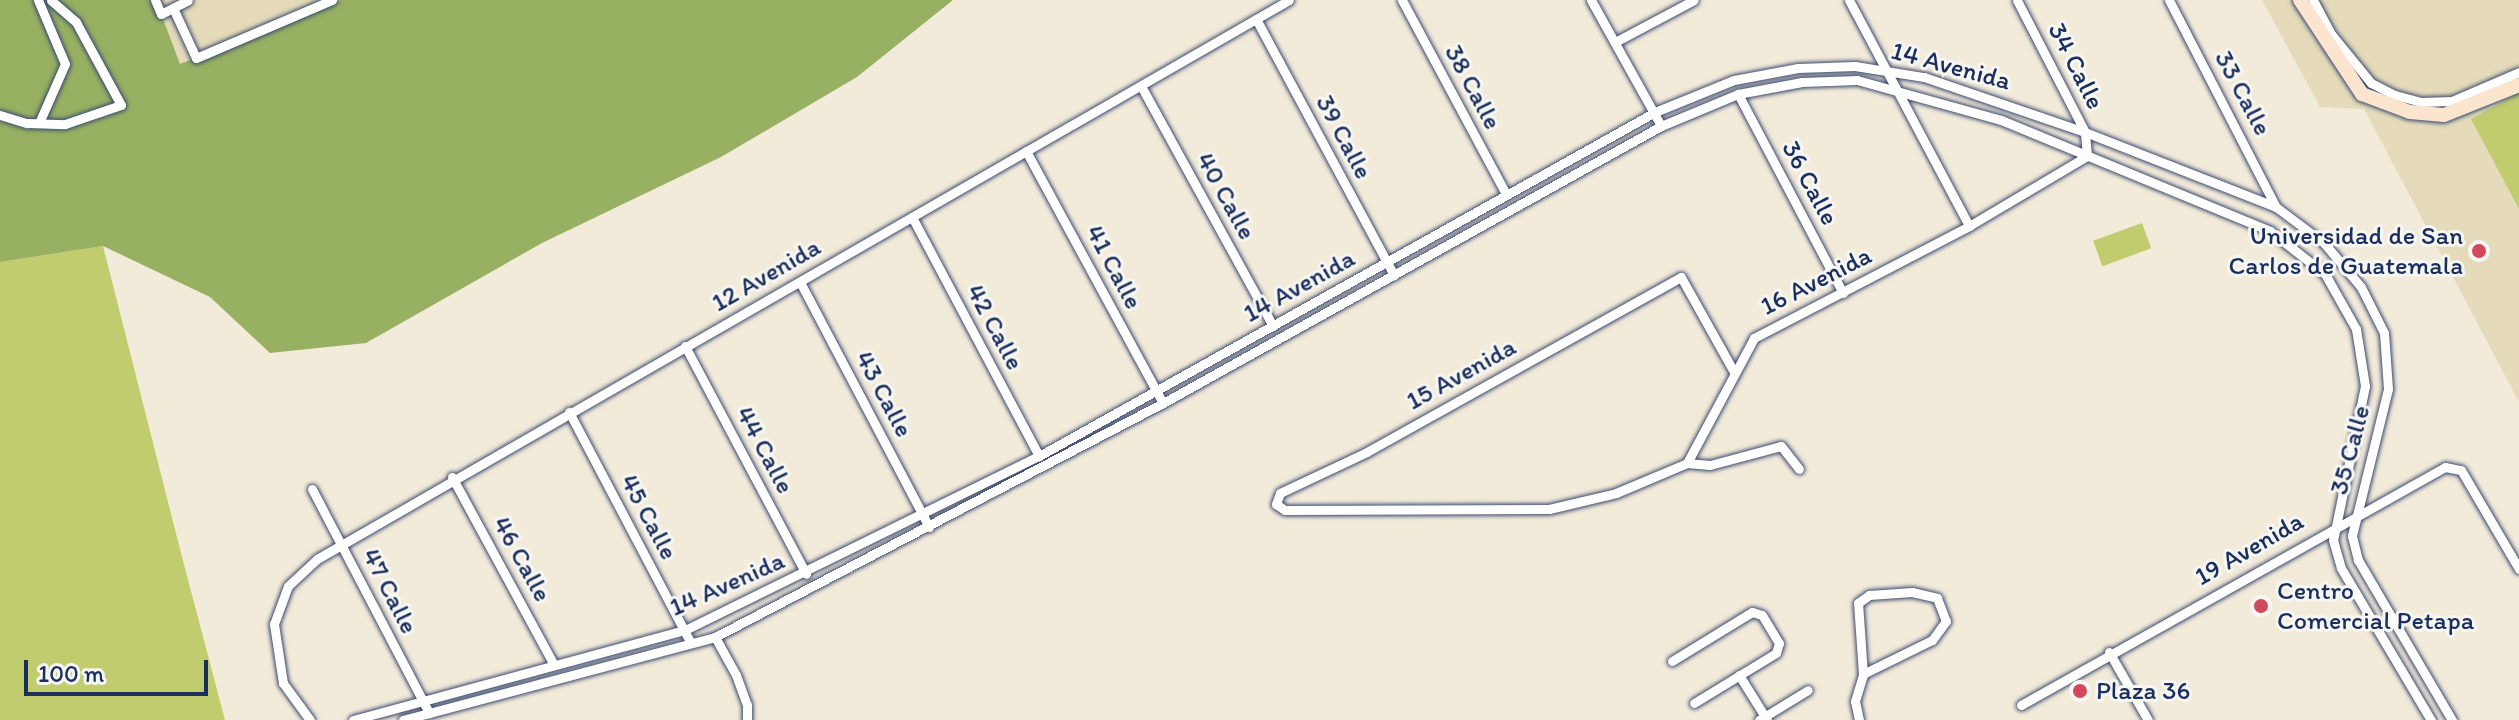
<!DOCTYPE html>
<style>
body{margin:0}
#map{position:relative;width:2519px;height:720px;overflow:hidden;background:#f3ebda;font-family:Itim,sans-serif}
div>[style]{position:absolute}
.built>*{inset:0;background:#e5dbba}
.green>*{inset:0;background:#c0cc6e;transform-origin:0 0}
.forest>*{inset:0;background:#98b061}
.roads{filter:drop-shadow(0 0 2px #3b4b71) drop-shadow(0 0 2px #3b4b71)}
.street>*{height:9px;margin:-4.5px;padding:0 4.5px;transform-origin:4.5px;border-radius:4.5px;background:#fff}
.secondary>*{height:14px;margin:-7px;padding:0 7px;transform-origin:7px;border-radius:7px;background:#fce5cf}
.dots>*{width:22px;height:22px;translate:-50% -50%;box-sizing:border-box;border:4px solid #f6f6f2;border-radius:50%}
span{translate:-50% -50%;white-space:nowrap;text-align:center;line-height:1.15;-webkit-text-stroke:6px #f6f6f2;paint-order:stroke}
.street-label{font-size:26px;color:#1b2f5e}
.poi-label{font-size:26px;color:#1b2f5e}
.right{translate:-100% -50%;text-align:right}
.left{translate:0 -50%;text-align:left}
.scale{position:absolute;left:24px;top:660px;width:184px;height:36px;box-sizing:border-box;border:4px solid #1b2f5e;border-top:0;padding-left:10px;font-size:24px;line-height:28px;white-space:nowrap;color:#1b2f5e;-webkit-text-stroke:6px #f6f6f2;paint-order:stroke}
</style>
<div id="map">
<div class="built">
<div style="clip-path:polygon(156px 0,341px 0,180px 65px)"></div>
<div style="clip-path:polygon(2262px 0,2519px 0,2519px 402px,2364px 109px,2320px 107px)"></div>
</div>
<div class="green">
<div style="clip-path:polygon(2519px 93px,2519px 209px,2471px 119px)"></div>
<div style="left:2142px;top:223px;width:27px;height:52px;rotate:70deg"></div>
<div style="clip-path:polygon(103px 246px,182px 557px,225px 720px,0 720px,0 262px)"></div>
</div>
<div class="forest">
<div style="clip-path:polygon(0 0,156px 0,180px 64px,341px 0,953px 0,857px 77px,721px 157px,542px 243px,366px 343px,270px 353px,210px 297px,103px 246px,0 262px)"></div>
</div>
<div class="roads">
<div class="street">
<div style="left:38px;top:0;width:69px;rotate:67.1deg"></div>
<div style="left:65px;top:64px;width:64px;rotate:113.8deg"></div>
<div style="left:155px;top:0;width:15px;rotate:67deg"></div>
<div style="left:161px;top:14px;width:30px;rotate:-27deg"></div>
<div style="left:1402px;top:0;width:220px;rotate:61.8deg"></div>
<div style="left:1591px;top:0;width:144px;rotate:60.9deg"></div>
<div style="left:1849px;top:0;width:256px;rotate:62deg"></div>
<div style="left:2169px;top:0;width:233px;rotate:62.7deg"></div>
<div style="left:2313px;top:0;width:40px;rotate:62deg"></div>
<div style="left:2332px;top:35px;width:62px;rotate:50.9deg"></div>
<div style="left:2371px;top:83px;width:27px;rotate:27deg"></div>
<div style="left:2395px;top:95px;width:27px;rotate:15deg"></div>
<div style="left:2421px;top:102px;width:31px;rotate:-2deg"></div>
<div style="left:2452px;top:101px;width:73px;rotate:-23.4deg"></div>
<div style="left:173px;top:8px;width:55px;rotate:65.3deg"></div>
<div style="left:196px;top:58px;width:148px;rotate:-23.1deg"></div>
<div style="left:1256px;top:19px;width:291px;rotate:61.7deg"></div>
<div style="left:1615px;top:42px;width:89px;rotate:-28deg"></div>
<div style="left:1141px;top:86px;width:274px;rotate:61.2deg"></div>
<div style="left:1738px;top:94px;width:225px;rotate:62.2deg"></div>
<div style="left:0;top:115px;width:28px;rotate:17deg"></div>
<div style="left:27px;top:123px;width:38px;rotate:2deg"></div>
<div style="left:65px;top:124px;width:59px;rotate:-18.7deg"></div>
<div style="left:121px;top:105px;width:94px;rotate:-118.5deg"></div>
<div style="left:76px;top:22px;width:33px;rotate:-139deg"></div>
<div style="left:1026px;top:151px;width:287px;rotate:61.5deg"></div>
<div style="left:912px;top:217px;width:271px;rotate:62deg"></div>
<div style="left:800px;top:282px;width:277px;rotate:62.2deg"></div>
<div style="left:685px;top:346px;width:258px;rotate:62deg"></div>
<div style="left:1734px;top:372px;width:109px;rotate:-119.2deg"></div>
<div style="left:1681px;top:277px;width:359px;rotate:150.9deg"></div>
<div style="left:1367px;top:452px;width:96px;rotate:154.8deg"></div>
<div style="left:1280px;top:493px;width:12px;rotate:110deg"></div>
<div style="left:1276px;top:504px;width:11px;rotate:34deg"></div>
<div style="left:1285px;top:510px;width:264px;rotate:-0.2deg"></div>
<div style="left:1549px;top:509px;width:69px;rotate:-13.4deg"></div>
<div style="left:1616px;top:493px;width:77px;rotate:-22.9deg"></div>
<div style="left:1687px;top:463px;width:142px;rotate:-61.8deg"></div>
<div style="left:1754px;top:338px;width:242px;rotate:-27.5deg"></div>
<div style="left:1969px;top:226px;width:137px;rotate:-30.7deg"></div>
<div style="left:2087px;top:156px;width:24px;rotate:-95deg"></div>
<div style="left:2085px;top:132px;width:148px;rotate:-117.3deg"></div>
<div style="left:569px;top:412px;width:261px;rotate:62.2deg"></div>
<div style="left:1687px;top:463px;width:23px;rotate:5deg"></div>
<div style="left:1710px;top:465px;width:73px;rotate:-15deg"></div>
<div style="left:1781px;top:446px;width:29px;rotate:52deg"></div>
<div style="left:452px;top:477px;width:212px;rotate:61.5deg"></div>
<div style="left:312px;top:489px;width:253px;rotate:62.4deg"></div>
<div style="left:715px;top:637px;width:43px;rotate:61.1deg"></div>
<div style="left:736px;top:675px;width:32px;rotate:70deg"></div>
<div style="left:747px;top:705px;width:15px;rotate:90deg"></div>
<div style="left:2109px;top:652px;width:78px;rotate:60.2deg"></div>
<div style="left:1672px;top:661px;width:94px;rotate:-31.5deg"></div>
<div style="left:1752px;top:612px;width:10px;rotate:17deg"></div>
<div style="left:1762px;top:615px;width:33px;rotate:59deg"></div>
<div style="left:1779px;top:643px;width:10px;rotate:107deg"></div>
<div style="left:1776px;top:653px;width:96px;rotate:148.6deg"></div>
<div style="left:1739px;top:675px;width:53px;rotate:58.1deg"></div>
<div style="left:2021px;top:705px;width:486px;rotate:-29.3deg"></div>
<div style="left:2445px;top:467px;width:16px;rotate:11deg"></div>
<div style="left:2461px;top:470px;width:115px;rotate:59.6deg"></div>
<div style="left:310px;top:720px;width:46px;rotate:-126.1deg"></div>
<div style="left:283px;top:683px;width:60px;rotate:-98.7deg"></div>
<div style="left:274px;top:624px;width:40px;rotate:-69.8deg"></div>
<div style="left:288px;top:586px;width:40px;rotate:-43deg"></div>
<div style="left:317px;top:559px;width:1121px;rotate:-29.9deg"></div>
<div style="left:353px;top:720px;width:344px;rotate:-15.2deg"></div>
<div style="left:685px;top:630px;width:394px;rotate:-26.2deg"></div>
<div style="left:1039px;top:456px;width:706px;rotate:-29.18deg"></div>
<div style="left:1655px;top:112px;width:85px;rotate:-22.1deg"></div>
<div style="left:1734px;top:80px;width:65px;rotate:-10.6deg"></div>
<div style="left:1798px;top:68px;width:57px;rotate:-2deg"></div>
<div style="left:1855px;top:66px;width:70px;rotate:9.1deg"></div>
<div style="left:1924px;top:77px;width:170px;rotate:18.9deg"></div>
<div style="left:2085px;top:132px;width:205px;rotate:21.4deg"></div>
<div style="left:2276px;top:207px;width:60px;rotate:36.9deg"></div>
<div style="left:2324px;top:243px;width:57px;rotate:49.9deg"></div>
<div style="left:2361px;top:287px;width:51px;rotate:63.4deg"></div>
<div style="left:2384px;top:333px;width:56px;rotate:85.9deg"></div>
<div style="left:2388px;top:389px;width:151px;rotate:103.8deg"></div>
<div style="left:2352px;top:536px;width:25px;rotate:76deg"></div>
<div style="left:2358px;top:560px;width:186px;rotate:59.6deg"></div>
<div style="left:403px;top:720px;width:323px;rotate:-14.9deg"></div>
<div style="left:715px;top:637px;width:505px;rotate:-27.58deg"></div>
<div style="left:1163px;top:403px;width:570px;rotate:-29.08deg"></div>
<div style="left:1661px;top:126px;width:83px;rotate:-22.6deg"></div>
<div style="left:1738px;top:94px;width:65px;rotate:-10.6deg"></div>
<div style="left:1802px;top:82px;width:55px;rotate:-2.1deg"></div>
<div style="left:1857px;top:80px;width:149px;rotate:15.5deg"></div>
<div style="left:2001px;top:120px;width:291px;rotate:22.4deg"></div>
<div style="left:2270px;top:231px;width:70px;rotate:38deg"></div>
<div style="left:2325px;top:274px;width:63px;rotate:60.6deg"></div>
<div style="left:2356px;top:329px;width:58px;rotate:81deg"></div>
<div style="left:2365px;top:386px;width:157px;rotate:101.7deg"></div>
<div style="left:2333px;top:540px;width:29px;rotate:74deg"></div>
<div style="left:2341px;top:568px;width:177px;rotate:59.4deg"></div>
<div style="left:1759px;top:720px;width:57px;rotate:-31.5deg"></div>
<div style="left:1859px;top:720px;width:19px;rotate:-102deg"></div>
<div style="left:1855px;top:701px;width:28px;rotate:-73deg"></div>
<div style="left:1863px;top:674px;width:71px;rotate:-94deg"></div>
<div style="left:1858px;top:603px;width:14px;rotate:-36deg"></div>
<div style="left:1869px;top:595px;width:43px;rotate:-4deg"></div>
<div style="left:1912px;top:592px;width:26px;rotate:13deg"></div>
<div style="left:1937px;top:598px;width:25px;rotate:69deg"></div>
<div style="left:1946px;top:621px;width:24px;rotate:126deg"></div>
<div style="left:1932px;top:640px;width:77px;rotate:153.8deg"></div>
</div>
<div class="secondary">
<div style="left:2300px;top:0;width:113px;rotate:56.6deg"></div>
<div style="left:2362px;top:94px;width:51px;rotate:20.6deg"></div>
<div style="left:2410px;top:112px;width:34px;rotate:5deg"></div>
<div style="left:2444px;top:115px;width:81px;rotate:-21.8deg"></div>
</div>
</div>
<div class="dots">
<div style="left:2479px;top:251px;background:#d1495b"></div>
<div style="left:2261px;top:606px;background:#d1495b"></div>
<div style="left:2080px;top:691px;background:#d1495b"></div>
</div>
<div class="street-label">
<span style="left:1951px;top:66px;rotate:15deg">14 Avenida</span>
<span style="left:2076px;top:66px;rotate:63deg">34 Calle</span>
<span style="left:1473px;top:87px;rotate:62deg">38 Calle</span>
<span style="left:2243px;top:93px;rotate:62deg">33 Calle</span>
<span style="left:1344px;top:137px;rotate:62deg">39 Calle</span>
<span style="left:1810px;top:183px;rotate:62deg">36 Calle</span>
<span style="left:1226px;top:196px;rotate:61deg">40 Calle</span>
<span style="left:1114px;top:267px;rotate:62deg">41 Calle</span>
<span style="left:766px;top:275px;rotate:-30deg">12 Avenida</span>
<span style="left:1816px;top:281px;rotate:-27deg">16 Avenida</span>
<span style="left:1299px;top:286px;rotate:-29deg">14 Avenida</span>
<span style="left:995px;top:327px;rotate:62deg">42 Calle</span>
<span style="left:1461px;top:374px;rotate:-29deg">15 Avenida</span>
<span style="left:884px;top:394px;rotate:62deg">43 Calle</span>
<span style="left:765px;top:450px;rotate:62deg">44 Calle</span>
<span style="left:2350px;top:450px;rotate:-75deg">35 Calle</span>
<span style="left:649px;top:517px;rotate:62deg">45 Calle</span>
<span style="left:2249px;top:549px;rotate:-30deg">19 Avenida</span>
<span style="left:522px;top:559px;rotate:61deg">46 Calle</span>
<span style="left:727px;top:584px;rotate:-24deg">14 Avenida</span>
<span style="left:390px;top:591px;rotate:63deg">47 Calle</span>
</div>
<div class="poi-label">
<span class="right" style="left:2463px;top:251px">Universidad de San<br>Carlos de Guatemala</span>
<span class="left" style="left:2277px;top:606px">Centro<br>Comercial Petapa</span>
<span class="left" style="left:2096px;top:691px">Plaza 36</span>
</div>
<div class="scale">100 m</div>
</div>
